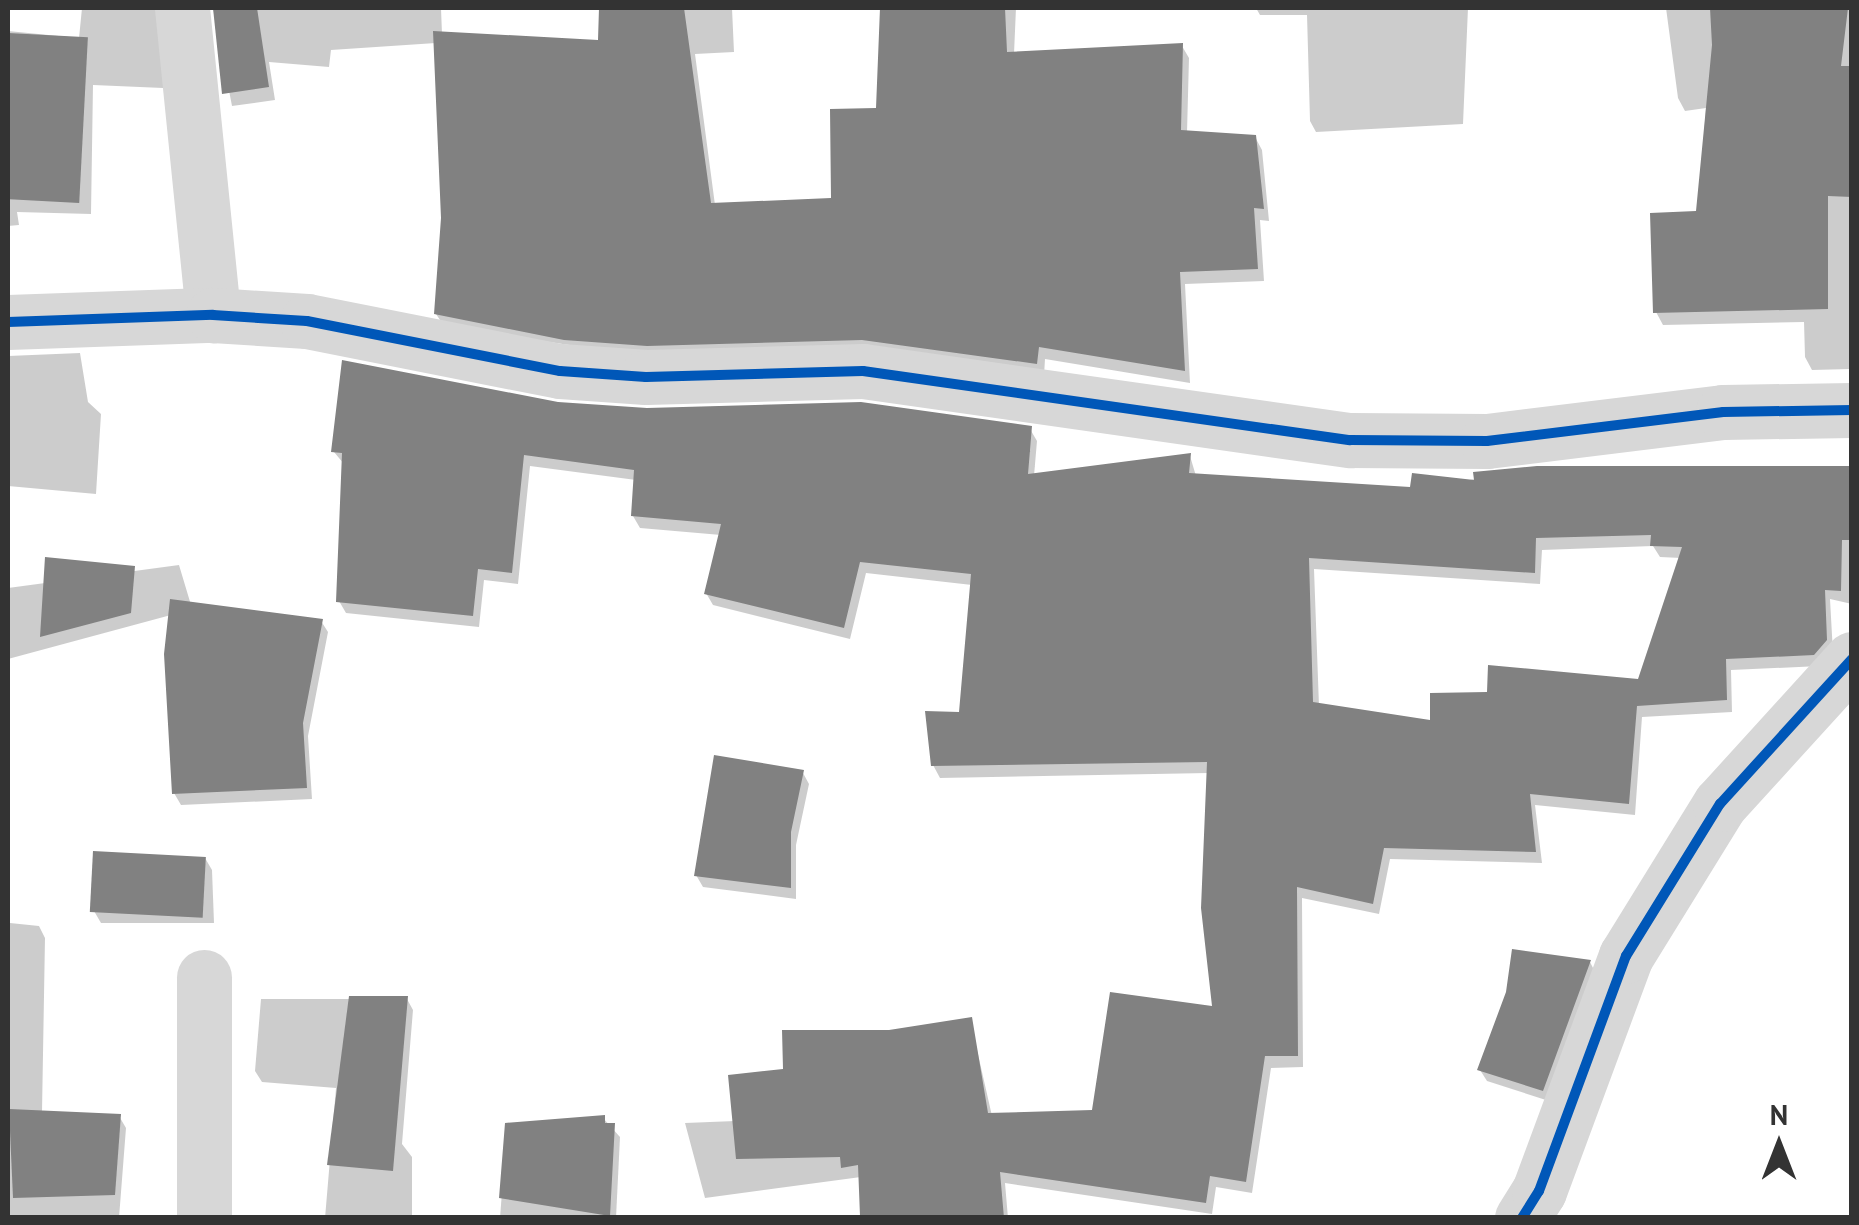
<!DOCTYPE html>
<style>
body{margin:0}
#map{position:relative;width:1859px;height:1225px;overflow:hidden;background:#fff;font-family:"PT Sans",sans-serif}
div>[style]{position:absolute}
.shadow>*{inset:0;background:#0003}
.building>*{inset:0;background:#818181;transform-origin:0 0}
.minor>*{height:55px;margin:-27.5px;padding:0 27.5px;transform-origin:27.5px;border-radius:27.5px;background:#d7d7d7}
.cycleway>*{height:10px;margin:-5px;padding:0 5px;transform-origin:5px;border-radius:5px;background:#0057b8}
span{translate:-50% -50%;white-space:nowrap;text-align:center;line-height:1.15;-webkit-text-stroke:10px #fff;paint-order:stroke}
.frame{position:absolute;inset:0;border:10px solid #333;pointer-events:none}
.north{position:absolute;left:1729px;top:1095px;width:100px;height:100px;-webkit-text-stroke:8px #fff;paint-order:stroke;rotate:0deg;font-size:28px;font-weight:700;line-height:40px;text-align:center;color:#333}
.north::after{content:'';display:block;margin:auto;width:35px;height:45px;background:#333;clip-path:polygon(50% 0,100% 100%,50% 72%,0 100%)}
</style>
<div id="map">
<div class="shadow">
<div style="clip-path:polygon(82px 8px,166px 8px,163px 88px,93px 85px,91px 214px,17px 212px,19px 225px,8px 226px,8px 31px,79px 38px)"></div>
<div style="clip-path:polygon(213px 8px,441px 8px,442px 34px,600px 43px,601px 8px,732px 8px,734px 52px,695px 54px,715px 205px,834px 201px,878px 110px,882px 8px,1016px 8px,1014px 54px,1182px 46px,1189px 58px,1187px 133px,1255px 137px,1262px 150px,1269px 221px,1260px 220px,1264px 281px,1185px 284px,1190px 383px,1045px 359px,1044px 376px,655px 358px,444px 326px,436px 314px,443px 218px,436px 43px,331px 50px,329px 67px,269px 62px,275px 100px,232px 106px)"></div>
<div style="clip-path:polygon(1256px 8px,1468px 8px,1463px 124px,1316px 132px,1310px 121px,1307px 15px,1260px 15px)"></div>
<div style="clip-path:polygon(1666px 8px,1852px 8px,1852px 369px,1812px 370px,1805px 357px,1804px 322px,1663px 325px,1656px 312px,1698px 214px,1706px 108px,1685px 111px,1678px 98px)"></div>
<div style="clip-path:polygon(80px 353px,88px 402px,101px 414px,96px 494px,8px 486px,8px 356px)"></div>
<div style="clip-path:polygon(evenodd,558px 405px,1030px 429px,1037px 441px,1034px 476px,1190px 456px,1196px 476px,1413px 489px,1538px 469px,1852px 466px,1852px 604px,1830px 599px,1833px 653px,1820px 666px,1731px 670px,1732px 712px,1642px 717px,1635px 815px,1535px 805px,1542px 863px,1390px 859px,1379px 914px,1302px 898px,1303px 1067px,1271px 1068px,1252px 1193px,1216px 1187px,1212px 1214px,1005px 1183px,1008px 1218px,863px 1218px,861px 1177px,705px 1198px,685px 1123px,735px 1121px,786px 1072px,889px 1032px,970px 1019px,992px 1116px,1094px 1113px,1214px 1008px,1209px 773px,940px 778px,933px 765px,961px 714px,972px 585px,866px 573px,850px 639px,713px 605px,706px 593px,721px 535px,640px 528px,633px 516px,636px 480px,530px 466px,518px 584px,484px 580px,479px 627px,346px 613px,339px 601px,344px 464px,334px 452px,558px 405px,1653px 546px,1660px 557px,1681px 558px,1640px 681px,1489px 694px,1432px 723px,1319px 706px,1314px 569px,1540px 584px,1542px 550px,1653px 546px)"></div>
<div style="clip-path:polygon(179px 565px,191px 605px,321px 621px,328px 632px,308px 736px,312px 799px,181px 805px,174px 793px,171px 615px,8px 659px,8px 588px)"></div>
<div style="clip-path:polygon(803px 773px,809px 784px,796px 845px,796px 899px,703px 887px,696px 875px)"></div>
<div style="clip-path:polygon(205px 858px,212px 870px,214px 923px,101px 923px,94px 911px)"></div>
<div style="clip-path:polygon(10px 923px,39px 926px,45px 938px,42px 1113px,119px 1116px,126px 1128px,119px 1218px,8px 1218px)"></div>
<div style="clip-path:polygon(1590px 962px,1596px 974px,1549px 1101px,1487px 1081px,1480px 1070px)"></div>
<div style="clip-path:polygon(261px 999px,407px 999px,413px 1010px,402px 1144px,412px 1157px,412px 1218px,325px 1218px,336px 1088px,262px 1082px,255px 1071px)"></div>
<div style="clip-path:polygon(603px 1118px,620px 1137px,616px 1218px,500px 1218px,507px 1126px)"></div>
</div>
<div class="building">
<div style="clip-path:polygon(213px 8px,257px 8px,269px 87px,222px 94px)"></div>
<div style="clip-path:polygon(599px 8px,684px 8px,711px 203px,831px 198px,830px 109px,876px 108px,880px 8px,1005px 8px,1007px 52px,1183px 43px,1181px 130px,1256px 135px,1264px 209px,1254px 208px,1258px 269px,1180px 272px,1185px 371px,1039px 347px,1037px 364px,862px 340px,647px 346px,564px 340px,434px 314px,441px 218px,433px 31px,598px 40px)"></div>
<div style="clip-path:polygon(1710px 8px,1848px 8px,1841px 66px,1852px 66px,1852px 197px,1828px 196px,1828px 309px,1653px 313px,1650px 213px,1696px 211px,1712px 45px)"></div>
<div style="left:8px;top:33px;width:80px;height:166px;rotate:3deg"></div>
<div style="clip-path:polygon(evenodd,342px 360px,558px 402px,647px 408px,861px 402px,1032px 426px,1028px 474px,1191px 453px,1189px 473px,1410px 487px,1412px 473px,1474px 480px,1473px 472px,1537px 466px,1852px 466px,1852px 540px,1842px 540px,1841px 591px,1825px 590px,1827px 640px,1814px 655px,1726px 659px,1727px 700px,1637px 706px,1629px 804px,1530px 794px,1536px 852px,1384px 848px,1373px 904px,1297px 887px,1298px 1056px,1265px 1056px,1246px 1182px,1210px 1176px,1206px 1203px,1000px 1172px,1004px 1218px,860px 1216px,858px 1165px,841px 1168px,840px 1157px,736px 1159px,728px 1075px,783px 1069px,782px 1030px,889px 1030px,972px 1017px,988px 1113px,1092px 1110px,1110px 992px,1212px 1006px,1201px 908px,1207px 762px,931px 766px,925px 711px,959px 712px,971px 574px,860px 562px,844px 628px,704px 594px,721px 524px,631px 516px,634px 470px,524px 455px,512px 573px,478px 569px,473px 616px,336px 602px,342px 453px,331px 452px,342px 360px,1651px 535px,1650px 546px,1682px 547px,1638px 679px,1488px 665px,1487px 692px,1430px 693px,1430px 720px,1313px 702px,1309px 558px,1535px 573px,1536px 538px,1651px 535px)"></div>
<div style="clip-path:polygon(45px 557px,135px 566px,131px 613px,40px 637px)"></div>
<div style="clip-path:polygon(170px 599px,323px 619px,303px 723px,307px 788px,172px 794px,164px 654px)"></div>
<div style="clip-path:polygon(714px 755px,804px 770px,791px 832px,791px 888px,694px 876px)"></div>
<div style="left:93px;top:851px;width:113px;height:61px;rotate:3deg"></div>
<div style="clip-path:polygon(1512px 949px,1591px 960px,1543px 1091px,1477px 1070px,1506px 992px)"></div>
<div style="clip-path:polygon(349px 996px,408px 996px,393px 1171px,327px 1165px)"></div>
<div style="clip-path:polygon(9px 1109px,121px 1114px,115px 1195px,13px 1198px)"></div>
<div style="clip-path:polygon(605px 1115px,605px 1123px,615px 1123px,610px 1216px,499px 1198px,505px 1123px)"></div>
</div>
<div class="minor">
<div style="left:182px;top:8px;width:309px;rotate:84.2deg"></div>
<div style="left:8px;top:322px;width:205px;rotate:-2deg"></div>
<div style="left:213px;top:315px;width:94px;rotate:3.7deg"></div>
<div style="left:307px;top:321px;width:258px;rotate:11.2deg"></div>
<div style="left:560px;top:371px;width:86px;rotate:4deg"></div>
<div style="left:646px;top:377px;width:217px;rotate:-1.6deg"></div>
<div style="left:863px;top:371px;width:492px;rotate:8.1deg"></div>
<div style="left:1350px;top:440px;width:137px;rotate:0.4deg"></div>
<div style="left:1487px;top:441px;width:238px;rotate:-7deg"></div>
<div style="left:1723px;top:412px;width:129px;rotate:-0.9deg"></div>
<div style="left:204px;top:1218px;width:241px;rotate:-90deg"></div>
<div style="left:1522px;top:1218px;width:32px;rotate:-58deg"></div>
<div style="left:1539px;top:1191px;width:251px;rotate:-69.7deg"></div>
<div style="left:1626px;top:956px;width:179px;rotate:-58.3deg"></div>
<div style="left:1720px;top:804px;width:196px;rotate:-47.7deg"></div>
</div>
<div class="cycleway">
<div style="left:8px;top:322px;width:205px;rotate:-2deg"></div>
<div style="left:213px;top:315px;width:94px;rotate:3.7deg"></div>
<div style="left:307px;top:321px;width:258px;rotate:11.2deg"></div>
<div style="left:560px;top:371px;width:86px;rotate:4deg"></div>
<div style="left:646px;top:377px;width:217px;rotate:-1.6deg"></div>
<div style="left:863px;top:371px;width:492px;rotate:8.1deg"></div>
<div style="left:1350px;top:440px;width:137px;rotate:0.4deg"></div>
<div style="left:1487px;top:441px;width:238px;rotate:-7deg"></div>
<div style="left:1723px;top:412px;width:129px;rotate:-0.9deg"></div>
<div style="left:1522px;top:1218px;width:32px;rotate:-58deg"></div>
<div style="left:1539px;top:1191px;width:251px;rotate:-69.7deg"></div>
<div style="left:1626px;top:956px;width:179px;rotate:-58.3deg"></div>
<div style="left:1720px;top:804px;width:196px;rotate:-47.7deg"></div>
</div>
<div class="frame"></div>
<div class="north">N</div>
</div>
